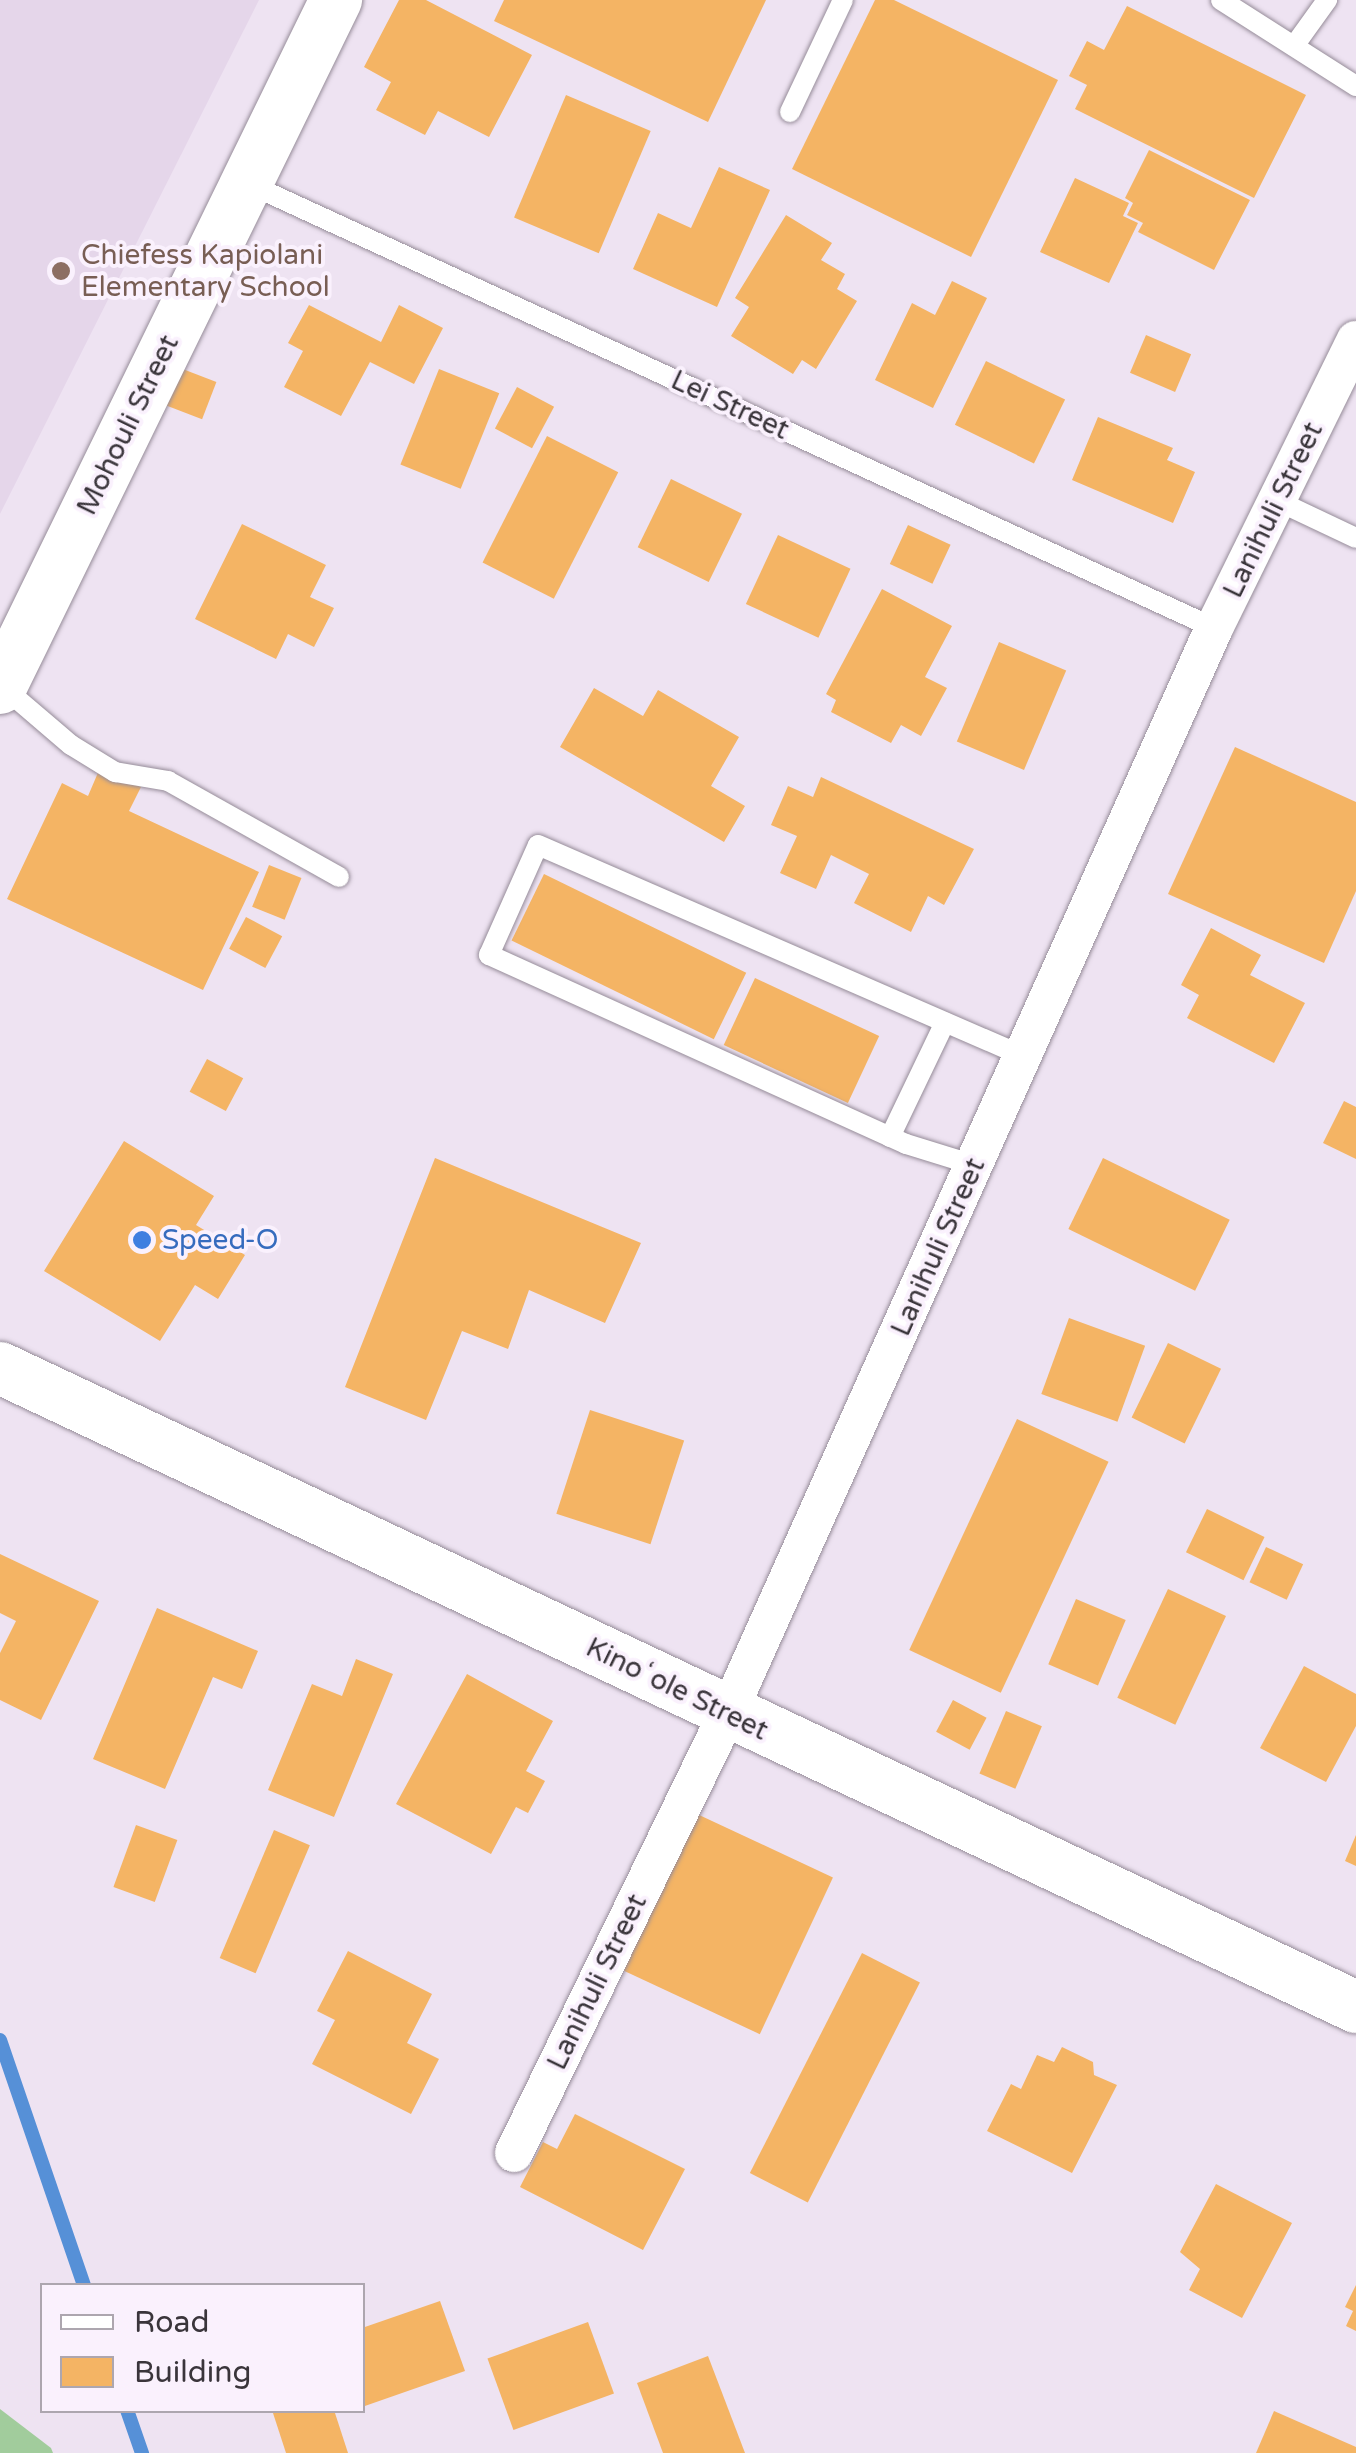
<!DOCTYPE html>
<meta charset="utf-8">
<style>
body{margin:0}
#map{position:relative;width:1356px;height:2453px;overflow:hidden;background:#eee3f2;font-family:"Varela Round",sans-serif}
div>[style]{position:absolute}
.built>*{inset:0;background:#e5d6ea}
.green>*{inset:0;background:#a1cc9c}
.stream>*{height:14px;margin:-7px;padding:0 7px;transform-origin:7px;border-radius:7px;background:#5690d7}
.building>*{inset:0;background:#f4b464;transform-origin:0 0}
.roads{filter:drop-shadow(0 0 2px #968c99) drop-shadow(0 0 2px #968c99)}
.lane>*{height:20px;margin:-10px;padding:0 10px;transform-origin:10px;border-radius:10px;background:#fff}
.street>*{height:38px;margin:-19px;padding:0 19px;transform-origin:19px;border-radius:19px;background:#fff}
.secondary>*{height:52px;margin:-26px;padding:0 26px;transform-origin:26px;border-radius:26px;background:#fff}
.dots>*{width:28px;height:28px;translate:-50% -50%;box-sizing:border-box;border:5px solid #faf1fd;border-radius:50%}
span{translate:-50% -50%;white-space:nowrap;text-align:center;line-height:1.15;-webkit-text-stroke:8px #faf1fd;paint-order:stroke}
.education-label{font-size:28px;color:#785e54}
.left{translate:0 -50%;text-align:left}
.street-label{font-size:28px;color:#3a353b}
.shop-label{font-size:28px;color:#366cbe}
.legend{position:absolute;left:40px;top:2283px;width:325px;height:130px;box-sizing:border-box;background:#faf1fd;border:2px solid #ada6af;margin:0;padding:12px 18px;list-style:none;font-size:30px;color:#3a353b}
.legend li{display:flex;align-items:center;gap:20px;height:50px}
.legend b{width:50px;border:2px solid #ada6af}
</style>
<div id="map">
<div class="built">
<div style="clip-path:polygon(0 0,259px 0,0 514px)"></div>
</div>
<div class="green">
<div style="clip-path:polygon(0 2409px,51px 2448px,53px 2453px,0 2453px)"></div>
</div>
<div class="stream">
<div style="left:0;top:2040px;width:260px;rotate:71.1deg"></div>
<div style="left:127px;top:2410px;width:46px;rotate:70.8deg"></div>
</div>
<div class="building">
<div style="clip-path:polygon(399px 0,426px 0,532px 55px,489px 137px,438px 111px,425px 135px,376px 110px,391px 82px,364px 67px)"></div>
<div style="clip-path:polygon(504px 0,766px 0,708px 122px,494px 21px)"></div>
<div style="clip-path:polygon(875px 0,894px 0,1058px 80px,971px 257px,792px 169px)"></div>
<div style="clip-path:polygon(1127px 6px,1306px 95px,1254px 198px,1075px 109px,1087px 85px,1069px 76px,1087px 41px,1104px 50px)"></div>
<div style="left:566px;top:95px;width:92px;height:133px;rotate:23deg"></div>
<div style="clip-path:polygon(1149px 150px,1250px 200px,1214px 270px,1138px 232px,1143px 223px,1127px 215px,1133px 203px,1125px 198px)"></div>
<div style="clip-path:polygon(719px 167px,770px 190px,717px 307px,633px 269px,658px 213px,691px 228px)"></div>
<div style="clip-path:polygon(1075px 178px,1129px 203px,1123px 216px,1138px 223px,1109px 283px,1040px 252px)"></div>
<div style="clip-path:polygon(786px 215px,832px 243px,821px 260px,845px 274px,837px 289px,857px 301px,816px 369px,802px 360px,793px 374px,731px 336px,749px 307px,735px 298px)"></div>
<div style="clip-path:polygon(952px 281px,987px 298px,933px 408px,875px 380px,912px 303px,935px 315px)"></div>
<div style="clip-path:polygon(309px 305px,381px 342px,399px 305px,443px 328px,414px 384px,370px 362px,341px 416px,284px 387px,303px 351px,288px 343px)"></div>
<div style="left:1146px;top:335px;width:49px;height:41px;rotate:23deg"></div>
<div style="left:986px;top:361px;width:88px;height:71px;rotate:26deg"></div>
<div style="left:180px;top:368px;width:39px;height:40px;rotate:21deg"></div>
<div style="left:439px;top:369px;width:65px;height:103px;rotate:22deg"></div>
<div style="left:517px;top:387px;width:42px;height:47px;rotate:28deg"></div>
<div style="clip-path:polygon(1098px 417px,1173px 448px,1167px 460px,1195px 472px,1173px 523px,1072px 480px)"></div>
<div style="left:547px;top:436px;width:80px;height:142px;rotate:27deg"></div>
<div style="left:671px;top:479px;width:79px;height:76px;rotate:26deg"></div>
<div style="clip-path:polygon(242px 524px,326px 565px,310px 597px,334px 608px,314px 647px,288px 634px,276px 659px,195px 619px)"></div>
<div style="left:908px;top:525px;width:47px;height:43px;rotate:25deg"></div>
<div style="left:778px;top:535px;width:80px;height:76px;rotate:25deg"></div>
<div style="clip-path:polygon(882px 589px,952px 626px,925px 677px,947px 688px,921px 736px,901px 725px,891px 743px,831px 712px,836px 700px,826px 694px)"></div>
<div style="left:999px;top:642px;width:73px;height:108px;rotate:23deg"></div>
<div style="clip-path:polygon(594px 688px,643px 716px,658px 690px,739px 737px,711px 786px,745px 806px,724px 842px,560px 747px)"></div>
<div style="clip-path:polygon(1235px 747px,1356px 802px,1356px 891px,1324px 963px,1168px 894px)"></div>
<div style="clip-path:polygon(100px 768px,141px 787px,129px 811px,259px 872px,203px 990px,7px 899px,62px 783px,88px 796px)"></div>
<div style="clip-path:polygon(821px 777px,974px 849px,944px 905px,928px 896px,911px 932px,854px 903px,869px 874px,831px 855px,816px 889px,780px 873px,797px 836px,771px 825px,788px 786px,813px 797px)"></div>
<div style="left:269px;top:865px;width:35px;height:45px;rotate:22deg"></div>
<div style="left:544px;top:874px;width:225px;height:74px;rotate:26deg"></div>
<div style="left:246px;top:917px;width:41px;height:36px;rotate:28deg"></div>
<div style="clip-path:polygon(1211px 928px,1261px 955px,1250px 975px,1305px 1003px,1274px 1063px,1187px 1018px,1199px 995px,1181px 985px)"></div>
<div style="left:755px;top:978px;width:137px;height:74px;rotate:25deg"></div>
<div style="left:207px;top:1059px;width:41px;height:37px;rotate:28deg"></div>
<div style="clip-path:polygon(1344px 1101px,1356px 1107px,1356px 1159px,1323px 1143px)"></div>
<div style="clip-path:polygon(124px 1141px,214px 1196px,196px 1225px,245px 1255px,218px 1299px,195px 1285px,160px 1341px,44px 1271px)"></div>
<div style="clip-path:polygon(435px 1158px,641px 1243px,605px 1323px,529px 1290px,508px 1349px,462px 1331px,426px 1420px,345px 1387px)"></div>
<div style="left:1103px;top:1158px;width:141px;height:79px;rotate:26deg"></div>
<div style="left:1069px;top:1318px;width:81px;height:81px;rotate:20deg"></div>
<div style="left:1168px;top:1343px;width:59px;height:83px;rotate:26deg"></div>
<div style="left:590px;top:1410px;width:99px;height:109px;rotate:18deg"></div>
<div style="left:1017px;top:1419px;width:101px;height:255px;rotate:25deg"></div>
<div style="left:1207px;top:1509px;width:64px;height:48px;rotate:26deg"></div>
<div style="left:1266px;top:1547px;width:41px;height:39px;rotate:25deg"></div>
<div style="clip-path:polygon(0 1554px,99px 1601px,41px 1720px,0 1700px,0 1653px,16px 1621px,0 1613px)"></div>
<div style="left:1168px;top:1589px;width:64px;height:120px;rotate:25deg"></div>
<div style="left:1076px;top:1599px;width:54px;height:71px;rotate:23deg"></div>
<div style="clip-path:polygon(157px 1608px,258px 1651px,242px 1689px,213px 1677px,165px 1789px,93px 1759px)"></div>
<div style="clip-path:polygon(356px 1659px,393px 1674px,334px 1817px,268px 1790px,312px 1684px,342px 1696px)"></div>
<div style="clip-path:polygon(1304px 1666px,1356px 1694px,1356px 1726px,1326px 1782px,1260px 1748px)"></div>
<div style="clip-path:polygon(467px 1674px,553px 1721px,526px 1771px,545px 1781px,528px 1813px,516px 1807px,491px 1854px,396px 1804px)"></div>
<div style="left:953px;top:1700px;width:38px;height:36px;rotate:28deg"></div>
<div style="left:1006px;top:1711px;width:39px;height:68px;rotate:23deg"></div>
<div style="left:697px;top:1814px;width:150px;height:173px;rotate:25deg"></div>
<div style="left:136px;top:1825px;width:44px;height:66px;rotate:20deg"></div>
<div style="left:274px;top:1830px;width:39px;height:139px;rotate:23deg"></div>
<div style="clip-path:polygon(1356px 1835px,1356px 1866px,1345px 1861px)"></div>
<div style="clip-path:polygon(348px 1951px,432px 1994px,407px 2043px,439px 2059px,411px 2114px,312px 2064px,335px 2020px,317px 2011px)"></div>
<div style="left:862px;top:1953px;width:65px;height:247px;rotate:27deg"></div>
<div style="clip-path:polygon(1062px 2047px,1093px 2062px,1094px 2075px,1117px 2085px,1072px 2173px,987px 2131px,1011px 2084px,1021px 2089px,1037px 2055px,1054px 2062px)"></div>
<div style="clip-path:polygon(575px 2114px,685px 2169px,643px 2250px,520px 2187px,543px 2142px,557px 2149px)"></div>
<div style="clip-path:polygon(1216px 2184px,1292px 2223px,1242px 2318px,1189px 2290px,1200px 2269px,1180px 2252px)"></div>
<div style="clip-path:polygon(1356px 2285px,1356px 2331px,1346px 2326px,1353px 2311px,1345px 2307px)"></div>
<div style="clip-path:polygon(440px 2301px,465px 2371px,362px 2407px,362px 2328px)"></div>
<div style="left:588px;top:2322px;width:76px;height:107px;rotate:70deg"></div>
<div style="clip-path:polygon(708px 2356px,745px 2453px,663px 2453px,637px 2383px)"></div>
<div style="clip-path:polygon(272px 2410px,334px 2410px,348px 2453px,286px 2453px)"></div>
<div style="clip-path:polygon(1274px 2411px,1356px 2447px,1356px 2453px,1256px 2453px)"></div>
</div>
<div class="roads">
<div class="lane">
<div style="left:1221px;top:0;width:160px;rotate:32.5deg"></div>
<div style="left:1294px;top:46px;width:57px;rotate:-54.3deg"></div>
<div style="left:790px;top:112px;width:124px;rotate:-64.7deg"></div>
<div style="left:247px;top:183px;width:1064px;rotate:24.71deg"></div>
<div style="left:1280px;top:502px;width:84px;rotate:25.3deg"></div>
<div style="left:3px;top:687px;width:89px;rotate:40.5deg"></div>
<div style="left:71px;top:745px;width:52px;rotate:31.5deg"></div>
<div style="left:115px;top:772px;width:54px;rotate:9.6deg"></div>
<div style="left:168px;top:781px;width:196px;rotate:29.3deg"></div>
<div style="left:890px;top:1137px;width:127px;rotate:-64.4deg"></div>
<div style="left:974px;top:1165px;width:71px;rotate:-162.8deg"></div>
<div style="left:906px;top:1144px;width:458px;rotate:-155.6deg"></div>
<div style="left:489px;top:955px;width:120px;rotate:-66deg"></div>
<div style="left:538px;top:845px;width:529px;rotate:23.51deg"></div>
</div>
<div class="street">
<div style="left:514px;top:2153px;width:489px;rotate:-64.1deg"></div>
<div style="left:728px;top:1713px;width:1189px;rotate:-65.87deg"></div>
<div style="left:1214px;top:628px;width:321px;rotate:-63.8deg"></div>
</div>
<div class="secondary">
<div style="left:0;top:688px;width:766px;rotate:-63.97deg"></div>
<div style="left:0;top:1368px;width:1499px;rotate:25.23deg"></div>
</div>
</div>
<div class="dots">
<div style="left:61px;top:271px;background:#8d6e63"></div>
<div style="left:142px;top:1240px;background:#3f7fe0"></div>
</div>
<div class="education-label">
<span class="left" style="left:81px;top:271px">Chiefess Kapiolani<br>Elementary School</span>
</div>
<div class="street-label">
<span style="left:730px;top:405px;rotate:25deg">Lei Street</span>
<span style="left:128px;top:425px;rotate:-64deg">Mohouli Street</span>
<span style="left:1273px;top:510px;rotate:-64deg">Lanihuli Street</span>
<span style="left:938px;top:1247px;rotate:-66deg">Lanihuli Street</span>
<span style="left:677px;top:1689px;rotate:26deg">Kinoʻole Street</span>
<span style="left:597px;top:1982px;rotate:-64deg">Lanihuli Street</span>
</div>
<div class="shop-label">
<span class="left" style="left:162px;top:1240px">Speed-O</span>
</div>
<ul class="legend">
<li><b style="height:12px;background:#fff"></b>Road</li>
<li><b style="height:28px;background:#f4b464"></b>Building</li>
</ul>
</div>
